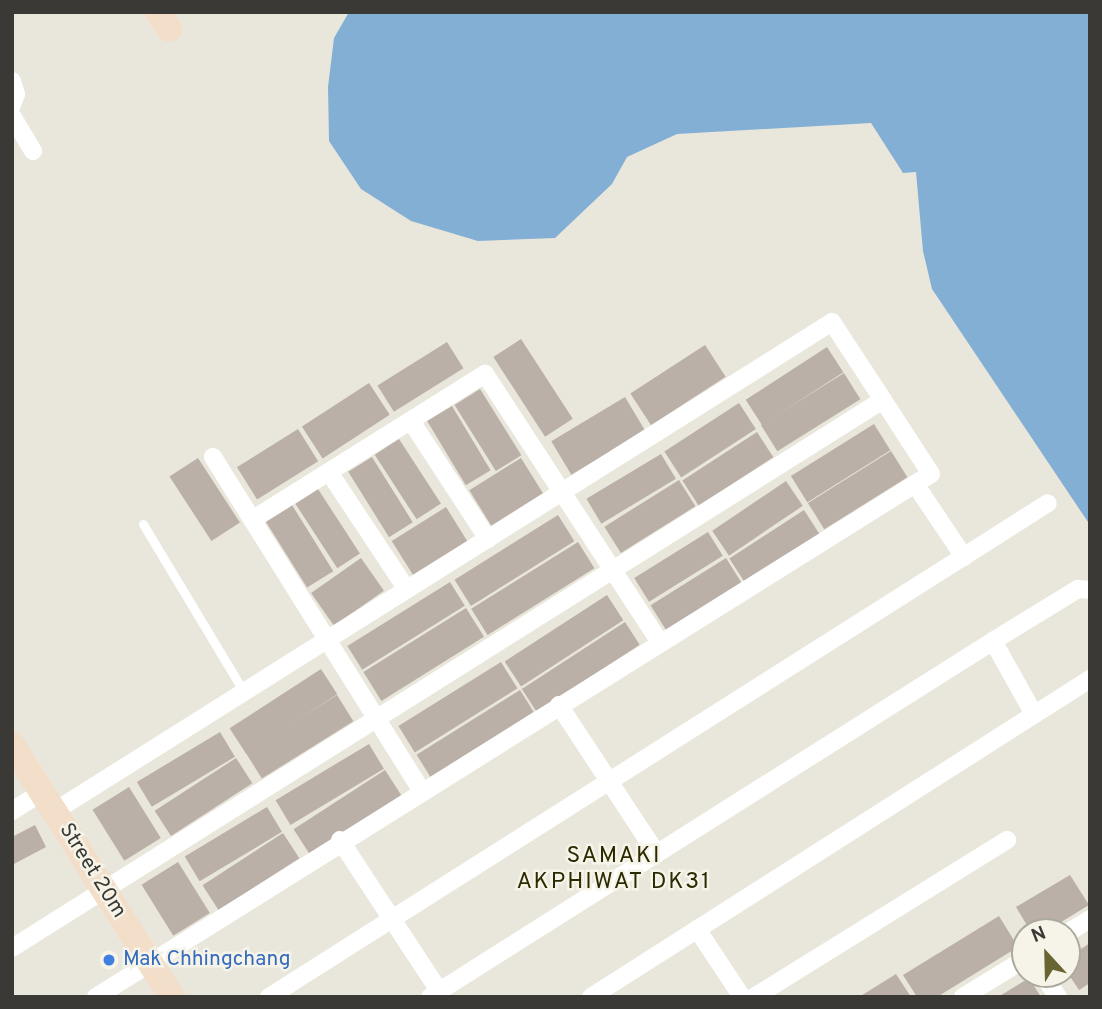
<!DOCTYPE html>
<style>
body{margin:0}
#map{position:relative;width:1102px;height:1009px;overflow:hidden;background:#e9e7db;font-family:Overpass,sans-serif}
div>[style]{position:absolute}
.water>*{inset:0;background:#83afd5}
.building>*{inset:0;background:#bab0a8;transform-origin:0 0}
.lane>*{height:9px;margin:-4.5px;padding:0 4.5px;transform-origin:4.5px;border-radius:4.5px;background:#fff}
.street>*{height:18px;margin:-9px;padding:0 9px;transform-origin:9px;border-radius:9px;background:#fff}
.secondary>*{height:26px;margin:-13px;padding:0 13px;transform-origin:13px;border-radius:13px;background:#f2dec9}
.dots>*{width:19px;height:19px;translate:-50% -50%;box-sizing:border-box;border:4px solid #f6f4e8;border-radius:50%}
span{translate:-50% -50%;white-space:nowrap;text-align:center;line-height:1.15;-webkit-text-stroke:5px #f6f4e8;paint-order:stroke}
.street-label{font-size:21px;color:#3a3935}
.shop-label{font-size:21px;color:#366cbe}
.left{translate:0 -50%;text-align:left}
.neighbourhood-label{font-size:23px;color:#2d2a00;letter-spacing:2px}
.frame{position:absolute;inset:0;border:14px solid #3a3935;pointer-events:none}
.north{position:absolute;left:1011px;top:918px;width:70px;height:70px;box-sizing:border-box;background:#f6f4e8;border:2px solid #aba9a0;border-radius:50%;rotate:338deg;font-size:19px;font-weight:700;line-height:28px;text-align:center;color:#3a3935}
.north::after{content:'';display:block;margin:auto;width:24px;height:32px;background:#686532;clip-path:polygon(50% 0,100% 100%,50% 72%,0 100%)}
</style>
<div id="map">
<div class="water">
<div style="clip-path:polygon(349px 12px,1090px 12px,1090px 525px,932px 289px,923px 251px,916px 172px,903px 173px,871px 123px,677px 134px,627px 157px,612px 184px,555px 238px,478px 241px,411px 221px,361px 189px,329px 141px,328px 87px,334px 38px)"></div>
</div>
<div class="building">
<div style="left:521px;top:339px;width:95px;height:33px;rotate:57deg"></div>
<div style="left:447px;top:342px;width:31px;height:82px;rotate:58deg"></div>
<div style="left:705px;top:345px;width:38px;height:89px;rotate:57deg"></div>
<div style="left:827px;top:347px;width:30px;height:97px;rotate:57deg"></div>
<div style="left:844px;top:373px;width:31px;height:98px;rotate:58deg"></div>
<div style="left:369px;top:383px;width:38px;height:80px;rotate:57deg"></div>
<div style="left:480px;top:389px;width:78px;height:30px;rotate:58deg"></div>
<div style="left:625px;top:397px;width:39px;height:86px;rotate:59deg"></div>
<div style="left:739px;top:403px;width:31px;height:89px;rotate:57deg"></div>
<div style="left:452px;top:406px;width:75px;height:29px;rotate:59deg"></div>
<div style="left:874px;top:424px;width:31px;height:98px;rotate:58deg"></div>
<div style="left:298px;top:429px;width:38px;height:72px;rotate:58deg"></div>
<div style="left:757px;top:432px;width:30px;height:89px;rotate:57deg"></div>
<div style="left:399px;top:439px;width:77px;height:29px;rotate:57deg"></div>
<div style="left:891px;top:451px;width:31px;height:98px;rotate:58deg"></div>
<div style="left:661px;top:454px;width:29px;height:87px;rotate:59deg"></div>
<div style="left:372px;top:457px;width:77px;height:28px;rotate:58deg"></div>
<div style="left:198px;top:458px;width:77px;height:34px;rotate:57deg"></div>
<div style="left:521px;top:458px;width:44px;height:61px;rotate:58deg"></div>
<div style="left:679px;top:480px;width:31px;height:88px;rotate:58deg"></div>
<div style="left:786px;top:481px;width:30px;height:89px;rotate:56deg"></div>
<div style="left:318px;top:489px;width:77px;height:27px;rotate:57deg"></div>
<div style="left:292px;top:505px;width:78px;height:31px;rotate:58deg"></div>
<div style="left:446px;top:507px;width:40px;height:64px;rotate:58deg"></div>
<div style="left:804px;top:510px;width:30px;height:89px;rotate:57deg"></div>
<div style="left:558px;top:515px;width:31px;height:122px;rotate:58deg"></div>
<div style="left:708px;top:532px;width:28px;height:87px;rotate:58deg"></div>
<div style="left:578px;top:542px;width:31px;height:126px;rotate:58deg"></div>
<div style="left:361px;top:558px;width:40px;height:61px;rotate:55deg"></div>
<div style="left:726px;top:558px;width:31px;height:89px;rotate:58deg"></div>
<div style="left:450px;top:582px;width:28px;height:121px;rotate:58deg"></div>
<div style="left:607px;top:595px;width:30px;height:122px;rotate:57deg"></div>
<div style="left:466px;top:608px;width:34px;height:121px;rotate:58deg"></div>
<div style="left:625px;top:622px;width:27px;height:123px;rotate:57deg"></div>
<div style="left:501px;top:662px;width:31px;height:121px;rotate:58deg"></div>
<div style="left:321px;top:669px;width:30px;height:109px;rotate:57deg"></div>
<div style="left:520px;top:690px;width:26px;height:122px;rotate:58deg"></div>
<div style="left:337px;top:695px;width:31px;height:108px;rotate:58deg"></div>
<div style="left:220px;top:732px;width:29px;height:97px;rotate:59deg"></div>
<div style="left:369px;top:744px;width:29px;height:109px;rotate:59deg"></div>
<div style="left:236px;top:758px;width:30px;height:97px;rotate:57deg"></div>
<div style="left:385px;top:770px;width:30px;height:109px;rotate:57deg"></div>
<div style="left:129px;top:787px;width:60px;height:43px;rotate:58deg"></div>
<div style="left:267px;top:807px;width:29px;height:96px;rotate:59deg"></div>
<div style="clip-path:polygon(35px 825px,46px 847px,12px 865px,12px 837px)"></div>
<div style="left:283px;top:833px;width:30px;height:96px;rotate:57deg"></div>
<div style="left:178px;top:862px;width:60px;height:43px;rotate:58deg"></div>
<div style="clip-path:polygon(1070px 875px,1089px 905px,1045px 932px,1031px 932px,1016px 907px)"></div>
<div style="clip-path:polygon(999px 916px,1018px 947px,937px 997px,917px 997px,903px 975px)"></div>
<div style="clip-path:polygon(1090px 943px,1090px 983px,1079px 990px,1067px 972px,1067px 958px)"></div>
<div style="clip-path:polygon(896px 974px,911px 997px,859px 997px)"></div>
<div style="clip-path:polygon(1029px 978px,1041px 997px,998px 997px)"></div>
</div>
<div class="lane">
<div style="left:143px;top:524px;width:196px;rotate:59deg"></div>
</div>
<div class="street">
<div style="left:12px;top:81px;width:14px;rotate:73deg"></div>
<div style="left:16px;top:94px;width:12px;rotate:110deg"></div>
<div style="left:12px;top:116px;width:41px;rotate:59deg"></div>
<div style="left:411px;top:421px;width:141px;rotate:56.9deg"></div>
<div style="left:213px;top:457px;width:393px;rotate:58deg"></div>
<div style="left:329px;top:472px;width:141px;rotate:56.5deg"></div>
<div style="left:915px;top:484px;width:88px;rotate:56.1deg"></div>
<div style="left:252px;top:520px;width:275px;rotate:-32.1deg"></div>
<div style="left:485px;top:374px;width:320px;rotate:56.9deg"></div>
<div style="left:993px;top:641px;width:84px;rotate:60.7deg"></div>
<div style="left:559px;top:705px;width:178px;rotate:56.7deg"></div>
<div style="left:12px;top:811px;width:36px;rotate:-32deg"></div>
<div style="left:340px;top:840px;width:181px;rotate:56.7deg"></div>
<div style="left:697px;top:929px;width:82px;rotate:56.5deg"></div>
<div style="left:1067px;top:933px;width:27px;rotate:-31deg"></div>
<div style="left:12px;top:948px;width:1029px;rotate:-32.18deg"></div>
<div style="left:883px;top:400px;width:93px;rotate:-123.2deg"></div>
<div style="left:832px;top:322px;width:918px;rotate:147.82deg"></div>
<div style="left:1042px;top:974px;width:28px;rotate:55deg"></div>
<div style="left:96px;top:997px;width:985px;rotate:-32.06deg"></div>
<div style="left:931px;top:474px;width:88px;rotate:-123deg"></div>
<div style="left:269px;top:997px;width:922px;rotate:-32.38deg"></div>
<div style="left:430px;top:997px;width:666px;rotate:-32.31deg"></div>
<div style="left:993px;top:641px;width:100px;rotate:-31.5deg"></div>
<div style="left:1078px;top:589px;width:12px;rotate:5deg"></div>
<div style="left:591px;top:997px;width:592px;rotate:-32.51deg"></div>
<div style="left:754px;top:997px;width:298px;rotate:-31.8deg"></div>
<div style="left:963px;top:997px;width:73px;rotate:-31.5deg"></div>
</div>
<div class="secondary">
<div style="left:158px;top:12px;width:20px;rotate:57deg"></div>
<div style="left:12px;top:745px;width:299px;rotate:57.6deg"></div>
</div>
<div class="dots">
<div style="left:109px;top:960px;background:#3f7fe0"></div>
</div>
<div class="street-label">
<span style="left:92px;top:871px;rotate:58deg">Street 20m</span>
</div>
<div class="shop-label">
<span class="left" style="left:123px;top:960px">Mak Chhingchang</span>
</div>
<div class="neighbourhood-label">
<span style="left:614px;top:870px">SAMAKI<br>AKPHIWAT DK31</span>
</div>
<div class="frame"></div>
<div class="north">N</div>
</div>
